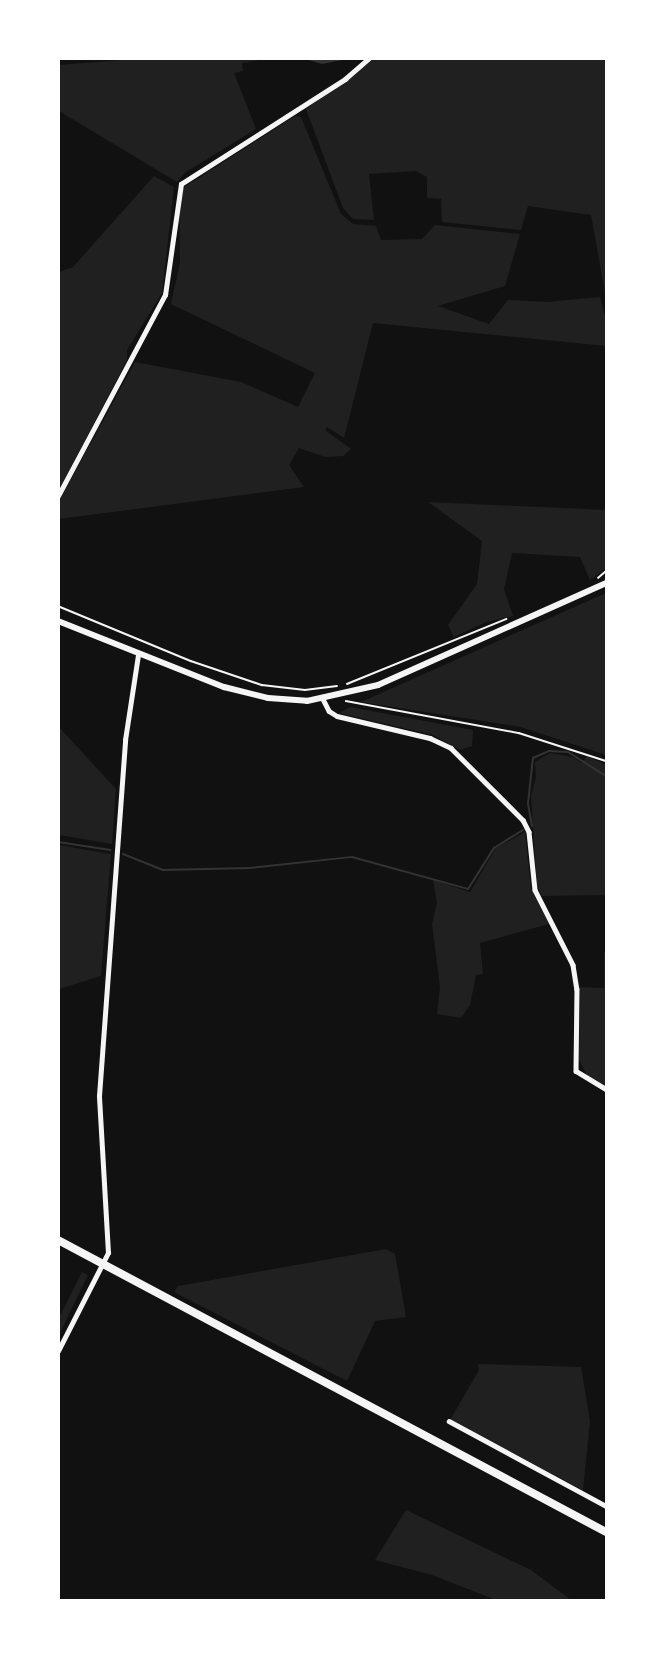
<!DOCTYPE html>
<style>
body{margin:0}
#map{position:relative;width:665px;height:1659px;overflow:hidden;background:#111;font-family:"Crimson Pro",serif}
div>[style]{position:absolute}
.green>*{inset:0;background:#202020}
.water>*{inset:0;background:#333}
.stream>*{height:2px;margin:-1px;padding:0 1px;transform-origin:1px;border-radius:1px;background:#333}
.path>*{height:1.5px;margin:-0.75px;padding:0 0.75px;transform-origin:0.75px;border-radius:0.75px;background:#f5f5f5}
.minor>*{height:4.5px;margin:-2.25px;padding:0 2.25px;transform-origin:2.25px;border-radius:2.25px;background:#f5f5f5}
.tertiary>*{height:6px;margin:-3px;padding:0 3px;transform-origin:3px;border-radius:3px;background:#f5f5f5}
.primary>*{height:8px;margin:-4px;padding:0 4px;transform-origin:4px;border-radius:4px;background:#f5f5f5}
span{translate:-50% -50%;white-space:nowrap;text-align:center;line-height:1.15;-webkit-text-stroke:5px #fff;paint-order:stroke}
.frame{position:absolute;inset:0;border:60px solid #fff;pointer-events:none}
</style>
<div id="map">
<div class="green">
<div style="clip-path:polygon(146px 58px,266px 59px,242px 63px,243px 71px,234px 73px,256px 129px,186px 172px,177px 182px,59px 111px,59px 65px)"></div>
<div style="clip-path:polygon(374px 59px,606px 59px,606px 298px,591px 215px,528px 206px,521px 230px,442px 222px,441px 199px,427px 198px,427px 177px,416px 171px,369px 174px,374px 220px,353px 219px,343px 208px,306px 109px)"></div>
<div style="clip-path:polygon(295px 116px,301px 117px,341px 214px,353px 224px,376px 226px,381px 240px,422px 239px,435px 225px,520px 234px,505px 286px,438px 306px,489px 324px,508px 300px,547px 302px,600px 297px,606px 320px,606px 346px,373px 323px,344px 438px,327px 427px,325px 430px,351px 449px,343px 456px,325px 457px,299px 448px,289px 465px,304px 487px,59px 519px,58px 503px,135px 362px,241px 382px,298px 407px,315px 373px,171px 304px,180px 263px,179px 195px,183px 188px)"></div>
<div style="clip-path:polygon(154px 176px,174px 187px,162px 293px,127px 350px,127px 360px,59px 490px,59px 272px,73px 267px)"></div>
<div style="clip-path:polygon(428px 502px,606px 510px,606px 568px,590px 580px,580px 557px,512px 553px,504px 589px,513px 616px,486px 622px,454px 637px,448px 625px,477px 584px,482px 541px)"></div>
<div style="clip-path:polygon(606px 593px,606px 755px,521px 727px,361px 702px)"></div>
<div style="clip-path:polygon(350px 707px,473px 730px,472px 746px,460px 750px,433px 735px,339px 713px)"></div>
<div style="clip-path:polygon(59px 727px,116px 789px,112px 844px,59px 835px)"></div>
<div style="clip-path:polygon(550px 753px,573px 757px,582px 763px,587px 756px,606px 765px,606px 895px,542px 896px,537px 887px,531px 795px,536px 777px,535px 762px)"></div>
<div style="clip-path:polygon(525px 832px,531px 889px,549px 924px,480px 943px,483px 974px,476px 975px,470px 1005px,461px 1018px,437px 1014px,440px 987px,432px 924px,437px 903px,433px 880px,470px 892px,496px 848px)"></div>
<div style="clip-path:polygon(59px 845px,111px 854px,101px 976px,59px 989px)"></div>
<div style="clip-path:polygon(604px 952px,606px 952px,606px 1085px,587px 1076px,579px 1059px,580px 987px,604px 988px)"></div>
<div style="clip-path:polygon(386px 1249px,395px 1254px,406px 1317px,375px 1321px,347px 1381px,174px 1292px,178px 1286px)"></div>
<div style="clip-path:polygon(82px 1272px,88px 1275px,59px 1335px,59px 1318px)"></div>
<div style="clip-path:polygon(478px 1364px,581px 1367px,590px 1421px,583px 1490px,450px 1420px,479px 1370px)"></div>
<div style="clip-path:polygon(406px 1510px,531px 1570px,571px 1600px,496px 1600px,432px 1575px,375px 1560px)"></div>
</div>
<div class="water">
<div style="clip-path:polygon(305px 59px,347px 59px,322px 64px)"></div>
</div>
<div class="stream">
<div style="left:532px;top:826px;width:23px;rotate:-100deg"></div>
<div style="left:528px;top:803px;width:45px;rotate:-83.7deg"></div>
<div style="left:533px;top:758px;width:17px;rotate:-24deg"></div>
<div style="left:549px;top:751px;width:19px;rotate:3deg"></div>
<div style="left:568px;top:752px;width:45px;rotate:32.3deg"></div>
<div style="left:58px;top:842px;width:53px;rotate:8.7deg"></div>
<div style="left:123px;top:854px;width:43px;rotate:21.8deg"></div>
<div style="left:163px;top:870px;width:87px;rotate:-1.3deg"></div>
<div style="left:250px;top:868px;width:103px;rotate:-6.2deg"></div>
<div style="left:352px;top:857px;width:120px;rotate:15.4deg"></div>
<div style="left:468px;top:889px;width:49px;rotate:-57.6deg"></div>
<div style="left:494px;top:848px;width:34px;rotate:-32deg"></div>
</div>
<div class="path">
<div style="left:598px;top:578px;width:11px;rotate:-41deg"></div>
<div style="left:58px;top:606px;width:144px;rotate:22.5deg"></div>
<div style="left:191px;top:661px;width:75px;rotate:18.7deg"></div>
<div style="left:262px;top:685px;width:43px;rotate:6.6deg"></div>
<div style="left:305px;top:690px;width:32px;rotate:-7deg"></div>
<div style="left:347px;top:684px;width:172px;rotate:-22.2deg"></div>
<div style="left:346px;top:701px;width:176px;rotate:10.5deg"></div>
<div style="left:519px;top:733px;width:91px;rotate:17.8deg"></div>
</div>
<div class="minor">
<div style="left:58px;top:496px;width:228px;rotate:-62deg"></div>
<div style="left:165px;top:295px;width:112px;rotate:-81.8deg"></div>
<div style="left:181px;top:184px;width:195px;rotate:-32.6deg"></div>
<div style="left:345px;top:79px;width:32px;rotate:-41deg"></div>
<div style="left:323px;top:699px;width:13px;rotate:63deg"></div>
<div style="left:329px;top:711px;width:9px;rotate:32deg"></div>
<div style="left:337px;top:716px;width:96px;rotate:13.3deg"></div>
<div style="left:430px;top:738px;width:23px;rotate:25deg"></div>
<div style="left:451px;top:748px;width:102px;rotate:45deg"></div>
<div style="left:523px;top:820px;width:13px;rotate:63deg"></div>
<div style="left:529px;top:832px;width:58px;rotate:84.1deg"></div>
<div style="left:535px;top:890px;width:84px;rotate:63.1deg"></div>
<div style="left:573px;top:965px;width:24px;rotate:81deg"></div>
<div style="left:577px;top:989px;width:82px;rotate:90.7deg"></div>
<div style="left:576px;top:1071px;width:35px;rotate:31deg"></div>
<div style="left:58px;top:1351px;width:110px;rotate:-63deg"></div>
<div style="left:108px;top:1253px;width:157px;rotate:-93.3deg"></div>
<div style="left:99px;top:1096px;width:357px;rotate:-85.8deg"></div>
<div style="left:125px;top:740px;width:86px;rotate:-81.3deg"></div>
<div style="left:449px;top:1421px;width:179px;rotate:28.4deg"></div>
</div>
<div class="tertiary">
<div style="left:58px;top:621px;width:179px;rotate:21.7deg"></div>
<div style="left:224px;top:687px;width:45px;rotate:14deg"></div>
<div style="left:268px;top:698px;width:39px;rotate:4deg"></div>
<div style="left:307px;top:701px;width:73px;rotate:-12.7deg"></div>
<div style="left:378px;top:685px;width:250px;rotate:-24.1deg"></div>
</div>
<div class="primary">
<div style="left:58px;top:1240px;width:621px;rotate:28.05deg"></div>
</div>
<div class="frame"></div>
</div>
